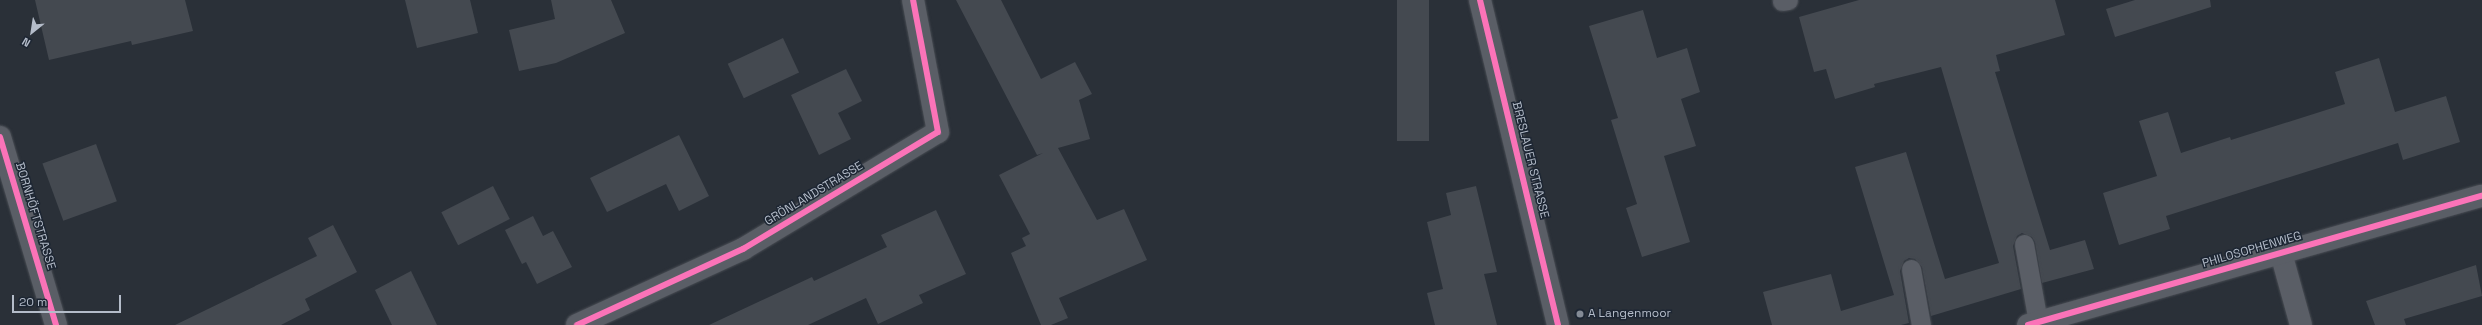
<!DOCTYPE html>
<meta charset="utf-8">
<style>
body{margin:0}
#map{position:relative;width:2482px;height:325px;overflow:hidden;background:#2a3038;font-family:"Space Grotesk",sans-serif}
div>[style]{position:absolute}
.building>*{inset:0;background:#444950;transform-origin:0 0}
.roads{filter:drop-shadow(0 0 1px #484c53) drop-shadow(0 0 1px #484c53)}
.lane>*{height:19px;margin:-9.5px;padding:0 9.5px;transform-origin:9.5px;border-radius:9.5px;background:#5a5e66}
.street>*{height:22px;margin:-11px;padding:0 11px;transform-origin:11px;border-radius:11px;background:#5a5e66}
.cycleway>*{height:6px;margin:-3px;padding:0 3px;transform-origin:3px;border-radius:3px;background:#fb73b8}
.dots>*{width:11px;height:11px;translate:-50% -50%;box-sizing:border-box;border:2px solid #1d2633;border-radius:50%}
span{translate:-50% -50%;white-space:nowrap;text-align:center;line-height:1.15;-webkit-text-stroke:3px #1d2633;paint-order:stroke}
.street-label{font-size:12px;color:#b4bcc9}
.poi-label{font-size:12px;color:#b4bcc9}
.left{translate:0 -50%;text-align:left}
.north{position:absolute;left:12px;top:12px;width:40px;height:40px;-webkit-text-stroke:3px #1d2633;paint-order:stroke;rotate:210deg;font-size:11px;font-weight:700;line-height:16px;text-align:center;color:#b4bcc9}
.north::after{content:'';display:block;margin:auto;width:14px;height:18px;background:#b4bcc9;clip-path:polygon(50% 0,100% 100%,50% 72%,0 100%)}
.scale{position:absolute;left:12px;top:295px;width:109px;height:18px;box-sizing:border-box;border:2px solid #b4bcc9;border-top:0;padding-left:5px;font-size:12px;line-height:14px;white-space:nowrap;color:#b4bcc9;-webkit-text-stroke:3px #1d2633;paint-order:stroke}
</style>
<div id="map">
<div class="building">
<div style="clip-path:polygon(35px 0,185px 0,193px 31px,132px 45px,131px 41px,49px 60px)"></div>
<div style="clip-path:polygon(405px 0,470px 0,478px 33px,417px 48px)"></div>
<div style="clip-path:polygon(551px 0,611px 0,625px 33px,556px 63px,519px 71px,509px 30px,555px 19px)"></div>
<div style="clip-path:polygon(956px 0,1001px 0,1041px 79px,1075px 62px,1092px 94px,1079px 100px,1090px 139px,1058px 148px,1097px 220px,1124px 209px,1147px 260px,1059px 298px,1068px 318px,1051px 325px,1041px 325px,1011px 253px,1026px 246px,1022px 238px,1030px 234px,999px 175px,1043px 153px,1037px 155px)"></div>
<div style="left:1397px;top:0;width:32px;height:141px"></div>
<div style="clip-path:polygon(1859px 0,2055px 0,2065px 35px,1996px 55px,2000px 71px,1995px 72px,2050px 250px,2085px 240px,2094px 269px,2042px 283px,2035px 242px,2032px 237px,2022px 233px,2017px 236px,2013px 246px,2021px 289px,1931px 316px,1922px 267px,1915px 259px,1909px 258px,1904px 261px,1900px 271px,1909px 323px,1901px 325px,1772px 325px,1763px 292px,1831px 274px,1841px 311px,1894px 295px,1855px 167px,1906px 152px,1945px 279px,1999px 263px,1941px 67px,1874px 84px,1875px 87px,1835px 99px,1826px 69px,1814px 72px,1799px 17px)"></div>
<div style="clip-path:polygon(2135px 0,2210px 0,2211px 7px,2115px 37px,2106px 9px)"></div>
<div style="clip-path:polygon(1643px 10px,1657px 58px,1687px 48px,1700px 92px,1681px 99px,1696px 146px,1664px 156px,1690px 242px,1642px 257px,1626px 208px,1637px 204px,1611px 120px,1618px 118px,1589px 26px)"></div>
<div style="left:783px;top:38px;width:38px;height:61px;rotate:65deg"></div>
<div style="clip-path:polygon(2379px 58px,2395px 112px,2446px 96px,2460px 142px,2403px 160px,2398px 143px,2166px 216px,2170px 229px,2119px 245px,2103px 193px,2157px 176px,2139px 121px,2168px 112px,2181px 153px,2230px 137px,2231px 140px,2345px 104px,2335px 72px)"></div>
<div style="clip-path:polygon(846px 69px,862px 101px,838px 113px,851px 139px,819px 155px,791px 95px)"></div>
<div style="clip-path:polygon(679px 135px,709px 196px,679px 211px,666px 184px,607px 212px,590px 178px)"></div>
<div style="left:96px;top:144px;width:61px;height:57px;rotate:70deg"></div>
<div style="left:493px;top:186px;width:37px;height:58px;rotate:63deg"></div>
<div style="clip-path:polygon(1476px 186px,1497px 272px,1484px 274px,1497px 325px,1435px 325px,1427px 293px,1443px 289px,1427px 222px,1451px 215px,1446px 193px)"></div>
<div style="clip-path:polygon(936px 210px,966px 274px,919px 295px,923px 303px,878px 324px,866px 298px,808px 325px,709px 325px,812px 277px,814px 281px,887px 247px,881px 235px)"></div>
<div style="clip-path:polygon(533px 216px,543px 236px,553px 231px,572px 267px,537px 284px,526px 262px,522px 264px,505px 230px)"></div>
<div style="clip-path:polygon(333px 225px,357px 272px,305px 299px,310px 310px,281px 325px,175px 325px,317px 256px,308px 238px)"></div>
<div style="clip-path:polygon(2476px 265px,2482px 296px,2404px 319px,2406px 325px,2375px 325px,2366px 301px)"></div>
<div style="clip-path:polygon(411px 271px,437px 325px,392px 325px,375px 290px)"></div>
</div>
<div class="roads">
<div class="lane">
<div style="left:1782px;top:1px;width:6px;rotate:-9deg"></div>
<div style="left:2024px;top:244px;width:79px;rotate:79.8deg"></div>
<div style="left:1911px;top:269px;width:57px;rotate:79.9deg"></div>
</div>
<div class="street">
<div style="left:1480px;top:0;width:334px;rotate:76.5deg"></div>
<div style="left:0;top:137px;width:196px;rotate:73.4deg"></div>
<div style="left:2281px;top:253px;width:75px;rotate:74.5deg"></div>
<div style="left:577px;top:325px;width:183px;rotate:-24.6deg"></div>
<div style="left:743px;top:249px;width:227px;rotate:-31deg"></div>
<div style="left:938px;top:132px;width:134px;rotate:-100.7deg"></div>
<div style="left:2028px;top:325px;width:472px;rotate:-15.9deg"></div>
</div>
</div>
<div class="cycleway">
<div style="left:1480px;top:0;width:334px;rotate:76.5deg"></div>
<div style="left:0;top:137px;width:196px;rotate:73.4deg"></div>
<div style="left:577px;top:325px;width:183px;rotate:-24.6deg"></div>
<div style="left:743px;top:249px;width:227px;rotate:-31deg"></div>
<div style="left:938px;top:132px;width:134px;rotate:-100.7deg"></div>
<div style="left:2028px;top:325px;width:472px;rotate:-15.9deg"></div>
</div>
<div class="dots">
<div style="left:1580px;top:314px;background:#848b96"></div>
</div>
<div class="street-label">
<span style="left:1530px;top:160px;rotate:76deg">BRESLAUER STRASSE</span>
<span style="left:814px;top:194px;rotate:-31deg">GRÖNLANDSTRASSE</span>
<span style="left:35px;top:216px;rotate:73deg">BORNHÖFTSTRASSE</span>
<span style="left:2252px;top:250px;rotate:-16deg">PHILOSOPHENWEG</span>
</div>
<div class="poi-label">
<span class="left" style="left:1588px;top:314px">A Langenmoor</span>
</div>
<div class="north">N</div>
<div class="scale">20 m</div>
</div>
